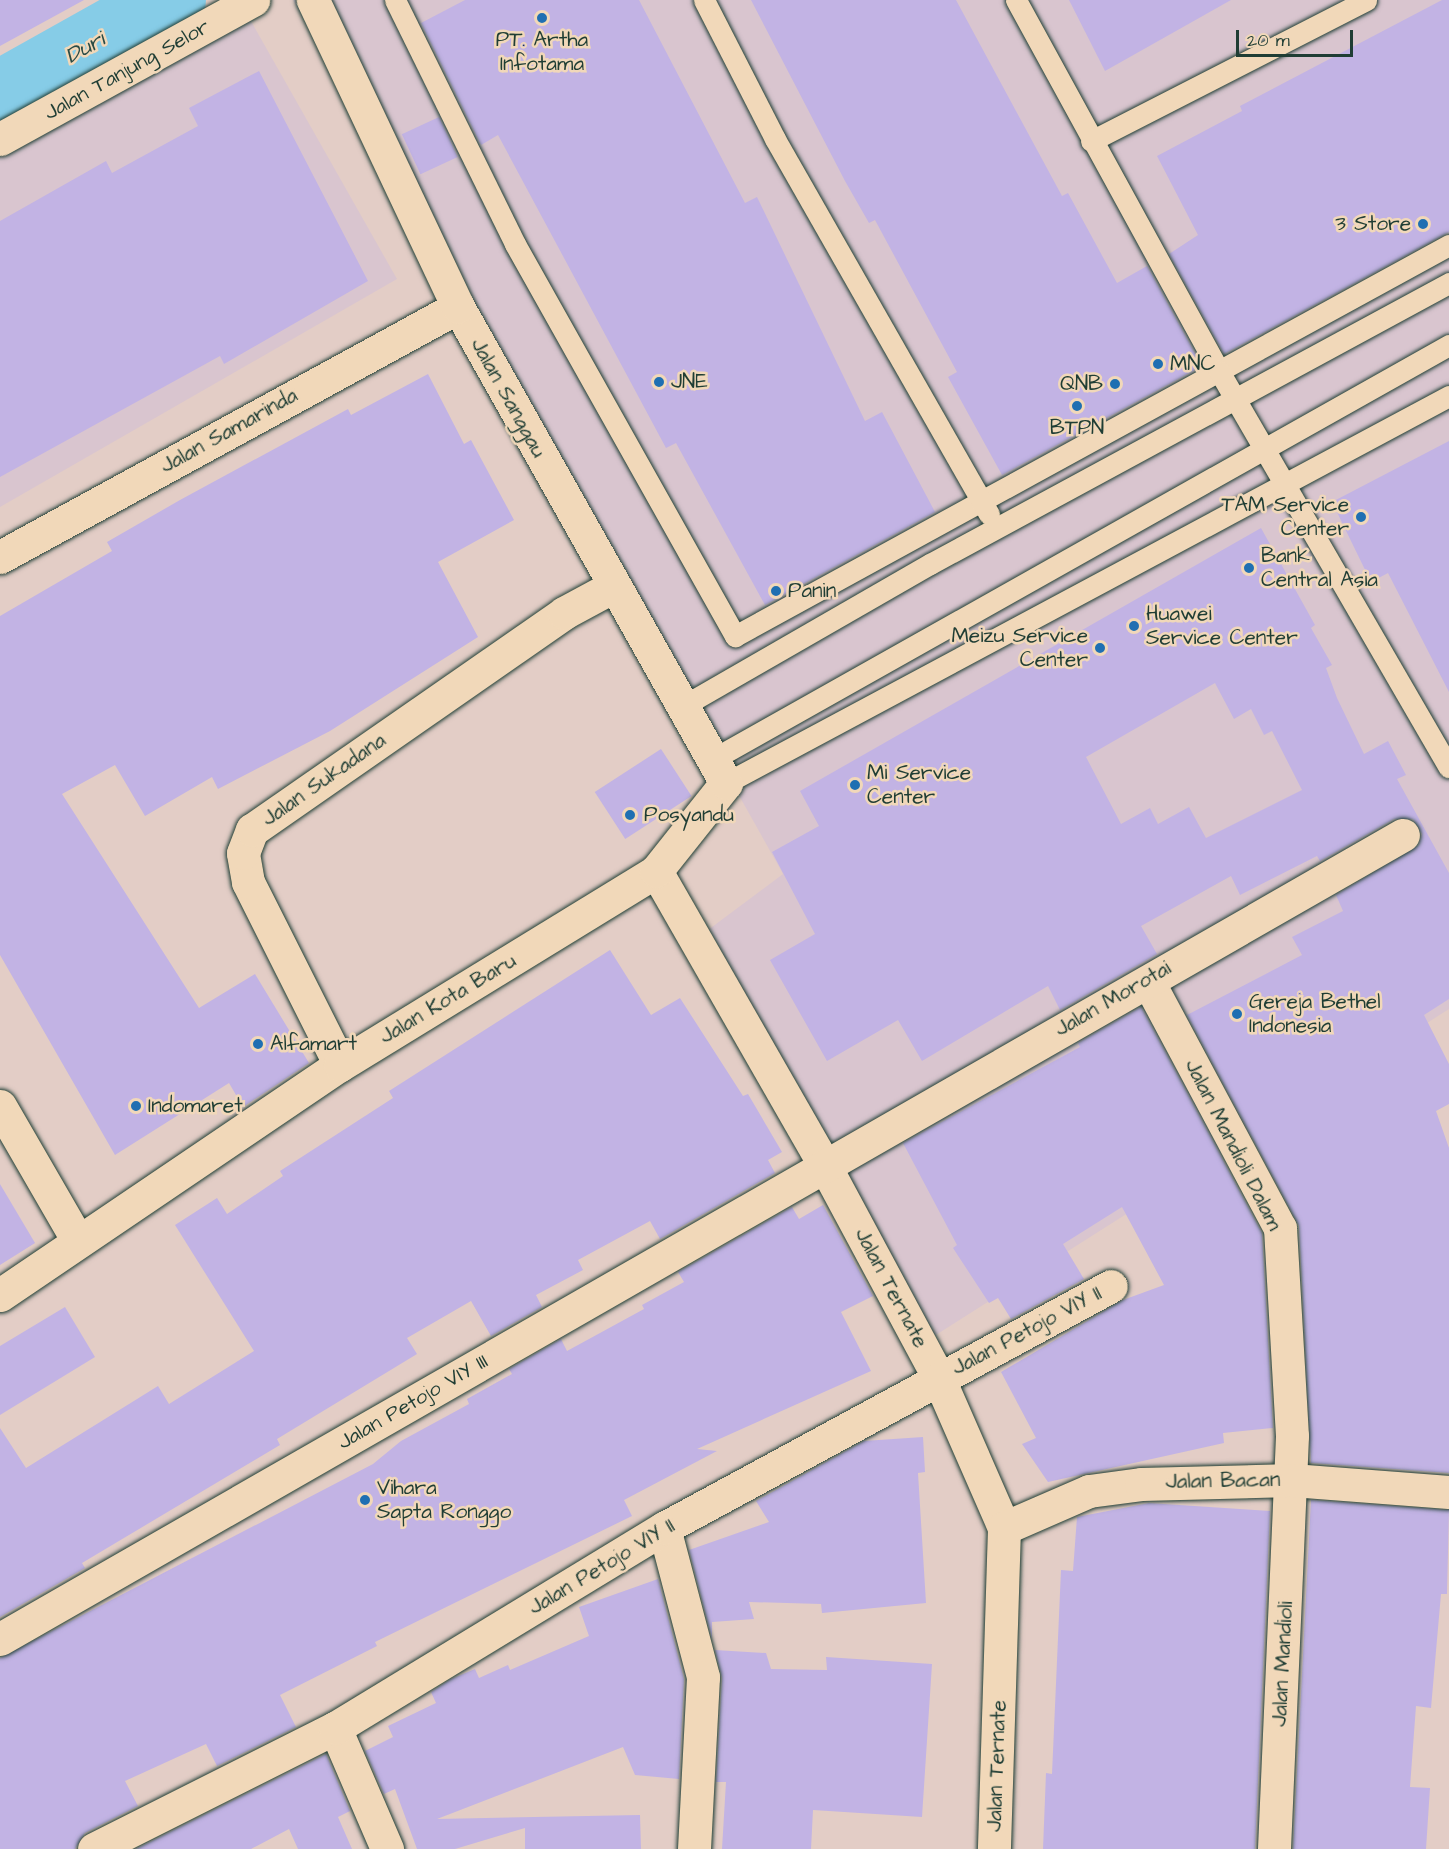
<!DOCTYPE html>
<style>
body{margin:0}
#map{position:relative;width:1449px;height:1849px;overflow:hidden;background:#e3cdc6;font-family:"Architects Daughter",sans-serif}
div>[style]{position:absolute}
.built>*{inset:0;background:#d9c5cf}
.river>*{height:70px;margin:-35px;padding:0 35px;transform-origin:35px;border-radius:35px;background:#86cce7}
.building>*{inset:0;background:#c2b3e4;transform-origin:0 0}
.roads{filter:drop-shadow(0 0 2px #1f3d34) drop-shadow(0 0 2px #1f3d34)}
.service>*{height:21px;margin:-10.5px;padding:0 10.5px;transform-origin:10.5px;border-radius:10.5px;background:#f1d8b9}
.minor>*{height:33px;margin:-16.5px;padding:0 16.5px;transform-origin:16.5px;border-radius:16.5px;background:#f1d8b9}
.tertiary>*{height:33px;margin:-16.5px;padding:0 16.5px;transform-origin:16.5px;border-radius:16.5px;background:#f1d8b9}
.dots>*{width:16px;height:16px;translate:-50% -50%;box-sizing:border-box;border:3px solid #f1d8b9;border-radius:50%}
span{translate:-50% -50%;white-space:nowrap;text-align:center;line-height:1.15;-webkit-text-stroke:5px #f1d8b9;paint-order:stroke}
.poi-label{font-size:21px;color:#1f3d34}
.right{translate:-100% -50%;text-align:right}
.left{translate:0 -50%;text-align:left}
.street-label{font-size:21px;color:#1f3d34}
.water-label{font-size:22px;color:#294b46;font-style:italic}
.scale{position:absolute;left:1236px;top:30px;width:117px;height:27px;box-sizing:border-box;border:3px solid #1f3d34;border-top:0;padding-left:8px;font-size:18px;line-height:21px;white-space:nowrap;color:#1f3d34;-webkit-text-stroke:4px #f1d8b9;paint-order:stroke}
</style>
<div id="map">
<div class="built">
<div style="clip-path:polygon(239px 0,397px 279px,0 507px,0 134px)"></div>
<div style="clip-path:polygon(293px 0,1449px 0,1449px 1009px,928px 1340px,696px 939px,783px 874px)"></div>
</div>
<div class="river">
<div style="left:0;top:96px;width:196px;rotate:-29.3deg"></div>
</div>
<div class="building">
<div style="clip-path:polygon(0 0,84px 0,0 46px)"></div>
<div style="clip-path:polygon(465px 0,639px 0,745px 203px,757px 197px,865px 421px,882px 412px,935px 512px,765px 605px,676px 443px,666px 448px,498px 135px,481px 145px,421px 23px)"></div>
<div style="clip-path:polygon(751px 0,956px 0,1062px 196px,1068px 193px,1117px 283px,1147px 266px,1202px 366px,1002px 475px,948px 377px,957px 372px,875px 220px,869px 223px,845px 181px)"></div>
<div style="clip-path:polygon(1069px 0,1231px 0,1105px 71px)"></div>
<div style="clip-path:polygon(1442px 0,1449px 0,1449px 232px,1224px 354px,1169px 254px,1198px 235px,1157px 156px,1242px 111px,1240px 106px)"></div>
<div style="clip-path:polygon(259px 71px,368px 281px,224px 364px,220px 356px,0 477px,0 221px,106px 161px,112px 173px,198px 126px,189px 108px)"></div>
<div style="left:439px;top:117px;width:44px;height:41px;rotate:65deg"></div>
<div style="clip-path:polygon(428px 374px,464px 444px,471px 440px,514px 520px,438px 562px,478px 637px,330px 731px,218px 789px,212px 777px,145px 816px,115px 765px,62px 794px,199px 1008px,255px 974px,309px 1063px,243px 1107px,229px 1083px,115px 1155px,0 955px,0 616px,112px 551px,107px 542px,180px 500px,348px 409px,351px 415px)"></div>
<div style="clip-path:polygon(1449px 441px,1449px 692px,1388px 573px,1371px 582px,1332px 502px)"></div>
<div style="clip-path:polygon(evenodd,1261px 528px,1315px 625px,1311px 628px,1332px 665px,1326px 668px,1337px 698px,1364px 754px,1388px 741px,1406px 775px,1397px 779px,1449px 873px,1449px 999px,1424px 1015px,1449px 1064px,1449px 1104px,1436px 1111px,1449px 1148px,1449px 1473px,1311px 1463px,1299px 1226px,1187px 1015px,1302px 955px,1292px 937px,1343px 911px,1336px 895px,1419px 845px,1422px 834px,1413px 819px,1394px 819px,1320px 861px,1317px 856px,1240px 895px,1231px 876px,1141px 926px,1157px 954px,1060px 1010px,1048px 986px,922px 1061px,898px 1020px,827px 1061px,770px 960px,815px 934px,772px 852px,819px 826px,800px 791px,1261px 528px,1215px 683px,1234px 719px,1251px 709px,1264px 735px,1272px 731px,1302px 790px,1206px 838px,1189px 807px,1158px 824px,1150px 808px,1121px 824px,1086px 757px,1215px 683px)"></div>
<div style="left:661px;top:749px;width:56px;height:79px;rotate:57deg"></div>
<div style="clip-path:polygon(610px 950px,651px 1015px,680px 998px,743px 1096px,748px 1094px,782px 1152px,768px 1160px,775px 1173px,660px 1239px,650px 1221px,578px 1260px,583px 1270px,536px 1295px,542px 1307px,491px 1336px,471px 1301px,407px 1338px,417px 1354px,277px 1439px,280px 1445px,82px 1563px,85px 1568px,0 1617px,0 1428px,26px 1468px,158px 1386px,169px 1404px,254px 1351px,175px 1225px,217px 1198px,227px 1214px,283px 1176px,280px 1171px,393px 1098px,389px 1091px)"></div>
<div style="clip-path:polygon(1141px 1007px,1262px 1233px,1273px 1428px,1223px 1433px,1224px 1443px,1048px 1482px,1022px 1444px,1036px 1438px,1001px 1372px,1123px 1300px,1164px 1285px,1122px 1207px,1063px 1244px,1084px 1279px,1011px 1319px,998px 1298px,989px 1303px,953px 1248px,957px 1245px,903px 1143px,1080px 1047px,1078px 1043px)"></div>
<div style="clip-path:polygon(0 1184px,35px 1243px,0 1265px)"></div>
<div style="clip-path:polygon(823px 1205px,873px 1296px,841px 1312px,871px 1371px,697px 1449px,717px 1451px,624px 1500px,632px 1516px,375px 1642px,377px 1646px,280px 1695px,296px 1727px,217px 1766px,206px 1744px,125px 1781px,138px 1806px,85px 1833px,75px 1849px,0 1849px,0 1658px,373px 1464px,401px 1441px,469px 1404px,467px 1399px,512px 1374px,509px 1369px,561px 1339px,567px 1351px,644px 1309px,642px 1305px,684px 1282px,678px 1272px,792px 1207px,799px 1219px)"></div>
<div style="clip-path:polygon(65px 1307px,95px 1357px,0 1415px,0 1346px)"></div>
<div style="clip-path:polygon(923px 1437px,925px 1472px,918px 1473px,926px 1603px,822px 1613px,821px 1604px,749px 1602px,754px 1619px,712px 1622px,712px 1639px,689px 1550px,769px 1522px,756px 1501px,864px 1441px)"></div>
<div style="clip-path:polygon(1311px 1500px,1449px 1510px,1447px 1594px,1441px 1594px,1431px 1708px,1416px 1706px,1410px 1787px,1430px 1788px,1426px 1849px,1293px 1849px)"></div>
<div style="clip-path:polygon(1149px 1503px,1270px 1511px,1255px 1849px,1043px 1849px,1046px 1773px,1052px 1774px,1061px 1570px,1073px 1571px,1077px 1517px)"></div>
<div style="clip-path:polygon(658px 1579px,684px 1679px,679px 1779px,635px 1775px,623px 1747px,437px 1819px,640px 1815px,641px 1849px,525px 1849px,525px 1828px,455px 1849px,417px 1849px,395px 1789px,384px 1794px,365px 1751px,393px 1737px,388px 1726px,436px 1703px,431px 1692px,451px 1679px,475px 1669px,479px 1678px,508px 1665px,510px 1670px,589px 1636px,579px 1607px)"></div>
<div style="clip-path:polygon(715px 1650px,766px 1653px,771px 1669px,827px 1670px,826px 1657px,932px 1664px,922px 1817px,813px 1810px,811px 1849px,722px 1849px,726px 1782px,716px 1782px,722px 1678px)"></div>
<div style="clip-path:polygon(326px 1754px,350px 1811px,338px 1817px,352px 1849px,298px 1849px,289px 1829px,251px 1849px,136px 1849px)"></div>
</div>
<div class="roads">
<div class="service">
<div style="left:395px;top:0;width:272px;rotate:63.8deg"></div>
<div style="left:515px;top:244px;width:450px;rotate:60.7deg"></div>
<div style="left:735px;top:636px;width:814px;rotate:-28.71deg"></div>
<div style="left:704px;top:0;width:156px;rotate:62.9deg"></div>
<div style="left:775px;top:139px;width:432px;rotate:60.3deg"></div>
<div style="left:1016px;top:0;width:423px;rotate:61.3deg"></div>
<div style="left:1219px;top:371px;width:458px;rotate:59.9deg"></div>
<div style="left:1091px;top:141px;width:309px;rotate:-27.1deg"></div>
<div style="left:683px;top:706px;width:285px;rotate:-29.9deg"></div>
<div style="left:930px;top:564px;width:590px;rotate:-28.43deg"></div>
<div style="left:715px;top:758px;width:842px;rotate:-29.37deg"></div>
<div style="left:726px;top:783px;width:820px;rotate:-28.16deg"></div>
</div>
<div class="minor">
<div style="left:0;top:557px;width:522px;rotate:-28.63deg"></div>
<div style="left:656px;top:871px;width:340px;rotate:60.2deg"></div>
<div style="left:825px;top:1166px;width:242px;rotate:61.8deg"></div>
<div style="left:939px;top:1379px;width:163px;rotate:66.4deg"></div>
<div style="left:1004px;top:1528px;width:321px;rotate:91.8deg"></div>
<div style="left:1156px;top:996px;width:263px;rotate:61.9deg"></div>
<div style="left:1280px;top:1228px;width:208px;rotate:86.7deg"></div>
<div style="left:1292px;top:1436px;width:413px;rotate:92.5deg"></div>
<div style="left:340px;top:1065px;width:205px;rotate:-116.7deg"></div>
<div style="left:248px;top:882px;width:29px;rotate:-100deg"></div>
<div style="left:243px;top:853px;width:25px;rotate:-69deg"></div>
<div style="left:252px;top:830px;width:380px;rotate:-34.8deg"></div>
<div style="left:564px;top:613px;width:55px;rotate:-28.4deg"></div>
<div style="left:0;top:1106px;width:156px;rotate:60deg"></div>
<div style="left:0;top:1295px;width:410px;rotate:-34.1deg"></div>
<div style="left:340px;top:1065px;width:371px;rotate:-31.5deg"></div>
<div style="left:656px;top:871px;width:112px;rotate:-51.5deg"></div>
<div style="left:726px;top:783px;width:546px;rotate:-119.38deg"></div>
<div style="left:458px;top:307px;width:340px;rotate:-115.3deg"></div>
<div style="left:664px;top:1528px;width:154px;rotate:75.3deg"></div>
<div style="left:703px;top:1677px;width:172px;rotate:93deg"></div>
<div style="left:1004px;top:1528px;width:93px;rotate:-23.5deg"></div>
<div style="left:1089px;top:1491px;width:52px;rotate:-7.7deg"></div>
<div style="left:1141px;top:1484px;width:151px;rotate:-1.5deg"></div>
<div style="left:1292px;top:1480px;width:157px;rotate:4.4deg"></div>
<div style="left:0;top:1639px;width:1617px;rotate:-29.82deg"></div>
<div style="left:335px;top:1728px;width:132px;rotate:66.7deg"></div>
<div style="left:94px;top:1849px;width:270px;rotate:-26.7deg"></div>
<div style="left:335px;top:1728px;width:385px;rotate:-31.3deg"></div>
<div style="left:664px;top:1528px;width:508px;rotate:-28.43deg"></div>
</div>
<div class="tertiary">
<div style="left:0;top:139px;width:289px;rotate:-28.8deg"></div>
</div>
</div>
<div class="dots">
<div style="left:542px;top:18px;background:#1f6fb2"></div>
<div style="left:1423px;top:224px;background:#1f6fb2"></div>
<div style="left:1158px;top:364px;background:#1f6fb2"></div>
<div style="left:659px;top:382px;background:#1f6fb2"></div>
<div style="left:1115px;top:384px;background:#1f6fb2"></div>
<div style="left:1077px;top:406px;background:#1f6fb2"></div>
<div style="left:1361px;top:517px;background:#1f6fb2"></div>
<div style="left:1249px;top:568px;background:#1f6fb2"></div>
<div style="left:776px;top:591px;background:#1f6fb2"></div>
<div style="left:1134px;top:626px;background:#1f6fb2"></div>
<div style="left:1100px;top:648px;background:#1f6fb2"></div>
<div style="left:855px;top:785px;background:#1f6fb2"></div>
<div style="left:630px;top:815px;background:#1f6fb2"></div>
<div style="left:1237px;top:1014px;background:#1f6fb2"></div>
<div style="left:258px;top:1044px;background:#1f6fb2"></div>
<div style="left:136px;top:1106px;background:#1f6fb2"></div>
<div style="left:365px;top:1500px;background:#1f6fb2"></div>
</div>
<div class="poi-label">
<span style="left:542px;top:52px">PT. Artha<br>Infotama</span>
<span class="right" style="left:1411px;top:224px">3 Store</span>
<span class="left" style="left:1170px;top:364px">MNC</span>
<span class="left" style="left:671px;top:382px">JNE</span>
<span class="right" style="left:1103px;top:384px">QNB</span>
<span style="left:1077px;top:428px">BTPN</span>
<span class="right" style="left:1349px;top:517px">TAM Service<br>Center</span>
<span class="left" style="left:1261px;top:568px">Bank<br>Central Asia</span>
<span class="left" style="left:788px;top:591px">Panin</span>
<span class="left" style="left:1146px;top:626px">Huawei<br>Service Center</span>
<span class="right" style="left:1088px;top:648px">Meizu Service<br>Center</span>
<span class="left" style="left:867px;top:785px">Mi Service<br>Center</span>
<span class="left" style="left:644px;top:815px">Posyandu</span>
<span class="left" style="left:1249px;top:1014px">Gereja Bethel<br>Indonesia</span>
<span class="left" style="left:270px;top:1044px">Alfamart</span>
<span class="left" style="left:148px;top:1106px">Indomaret</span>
<span class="left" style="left:377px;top:1500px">Vihara<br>Sapta Ronggo</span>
</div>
<div class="street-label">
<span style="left:127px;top:70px;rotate:-29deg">Jalan Tanjung Selor</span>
<span style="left:508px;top:398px;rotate:61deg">Jalan Sanggau</span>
<span style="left:229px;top:431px;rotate:-29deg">Jalan Samarinda</span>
<span style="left:324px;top:780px;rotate:-35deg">Jalan Sukadana</span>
<span style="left:448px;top:999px;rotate:-31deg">Jalan Kota Baru</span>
<span style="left:1113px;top:999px;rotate:-30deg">Jalan Morotai</span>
<span style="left:1233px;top:1145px;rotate:63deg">Jalan Mandioli Dalam</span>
<span style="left:891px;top:1288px;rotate:62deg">Jalan Ternate</span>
<span style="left:1027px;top:1331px;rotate:-28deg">Jalan Petojo VIY II</span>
<span style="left:413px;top:1402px;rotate:-30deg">Jalan Petojo VIY III</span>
<span style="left:1223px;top:1481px;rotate:-1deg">Jalan Bacan</span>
<span style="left:602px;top:1567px;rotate:-31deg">Jalan Petojo VIY II</span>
<span style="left:1283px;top:1664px;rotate:-87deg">Jalan Mandioli</span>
<span style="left:997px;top:1766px;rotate:-88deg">Jalan Ternate</span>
</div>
<div class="water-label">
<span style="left:85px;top:48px;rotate:-29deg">Duri</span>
</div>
<div class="scale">20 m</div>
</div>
